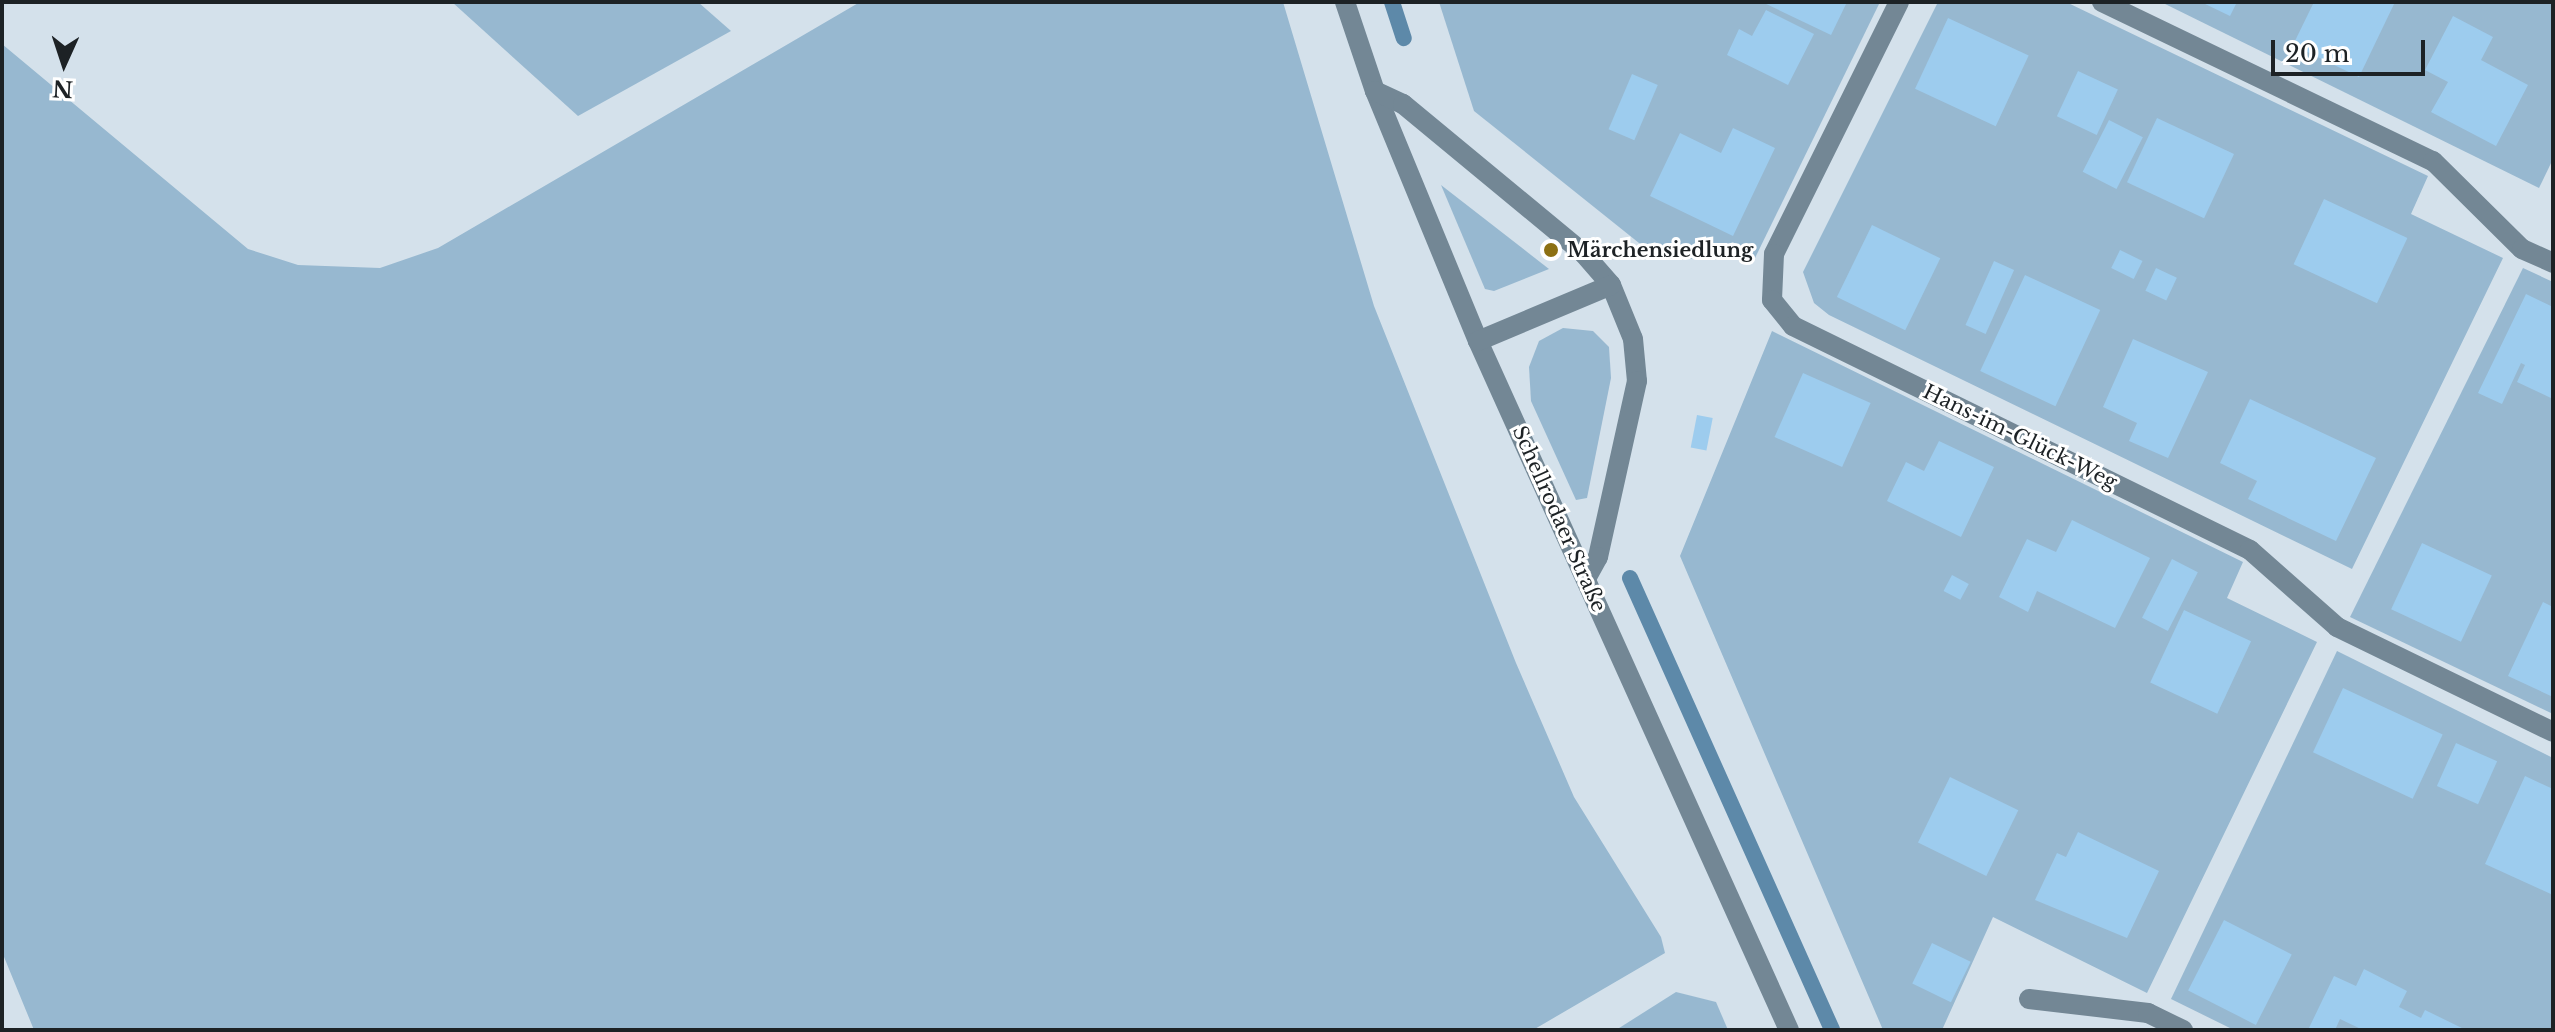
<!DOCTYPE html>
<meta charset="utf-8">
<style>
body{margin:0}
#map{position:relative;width:2555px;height:1032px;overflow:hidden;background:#d4e1eb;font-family:"Libre Baskerville",serif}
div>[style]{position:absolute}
.green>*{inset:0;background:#97b8d0}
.stream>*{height:16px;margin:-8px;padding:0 8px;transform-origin:8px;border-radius:8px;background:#5d89a9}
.building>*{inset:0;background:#9dccee;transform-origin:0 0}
.minor>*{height:20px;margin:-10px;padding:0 10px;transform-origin:10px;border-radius:10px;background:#738795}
.dots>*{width:22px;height:22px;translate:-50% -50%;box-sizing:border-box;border:4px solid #fff;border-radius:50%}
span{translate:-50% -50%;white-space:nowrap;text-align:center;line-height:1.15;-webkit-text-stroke:6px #fff;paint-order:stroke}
.poi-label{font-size:20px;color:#1d2225;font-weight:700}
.left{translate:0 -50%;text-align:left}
.street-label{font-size:20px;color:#1d2225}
.frame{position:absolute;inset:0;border:4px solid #1d2225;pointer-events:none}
.north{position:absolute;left:24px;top:24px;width:80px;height:80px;-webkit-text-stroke:6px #fff;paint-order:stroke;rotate:183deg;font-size:22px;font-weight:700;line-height:32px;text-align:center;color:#1d2225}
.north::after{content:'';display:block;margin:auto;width:28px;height:36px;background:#1d2225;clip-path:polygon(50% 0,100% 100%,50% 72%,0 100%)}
.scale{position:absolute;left:2271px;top:40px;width:154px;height:36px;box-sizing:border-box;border:4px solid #1d2225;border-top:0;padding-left:10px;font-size:24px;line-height:28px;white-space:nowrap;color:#1d2225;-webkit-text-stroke:6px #fff;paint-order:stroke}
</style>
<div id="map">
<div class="green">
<div style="clip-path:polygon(452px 2px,698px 2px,731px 31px,578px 116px)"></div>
<div style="clip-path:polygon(860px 2px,1283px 2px,1374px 306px,1516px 663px,1574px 797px,1661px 937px,1665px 953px,1533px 1030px,34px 1030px,2px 952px,2px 44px,248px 249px,298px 265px,380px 268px,438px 248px)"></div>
<div style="clip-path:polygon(1439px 2px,1880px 2px,1755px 258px,1659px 259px,1474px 111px)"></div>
<div style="clip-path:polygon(1938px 2px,2066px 2px,2428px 176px,2411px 214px,2503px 258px,2352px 569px,1829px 315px,1814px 303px,1803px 272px)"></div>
<div style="clip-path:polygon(2161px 2px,2553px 2px,2553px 159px,2539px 188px)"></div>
<div style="clip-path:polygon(1441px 185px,1549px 269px,1494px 291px,1485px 289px)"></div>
<div style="clip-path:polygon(2523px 268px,2553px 282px,2553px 714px,2350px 617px)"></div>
<div style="clip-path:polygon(1563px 328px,1593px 331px,1609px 347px,1611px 378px,1587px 498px,1576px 500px,1531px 401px,1529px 367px,1539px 341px)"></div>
<div style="clip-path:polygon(1772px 331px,2243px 562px,2227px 598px,2317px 642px,2147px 993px,1993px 917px,1942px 1030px,1883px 1030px,1680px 556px)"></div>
<div style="clip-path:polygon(2337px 651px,2553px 758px,2553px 1030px,2234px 1030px,2171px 999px)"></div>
<div style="clip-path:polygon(1676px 992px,1716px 1002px,1728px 1030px,1616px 1030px)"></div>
</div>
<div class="stream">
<div style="left:1392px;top:2px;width:38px;rotate:72deg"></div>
<div style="left:1630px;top:578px;width:495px;rotate:65.9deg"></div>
</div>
<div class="building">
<div style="clip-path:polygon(1762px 2px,1847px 2px,1831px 35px)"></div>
<div style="clip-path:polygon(2201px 2px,2237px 2px,2230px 16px)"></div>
<div style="clip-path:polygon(2314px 2px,2395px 2px,2359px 77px,2293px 45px)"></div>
<div style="clip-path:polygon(1766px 10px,1814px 34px,1788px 85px,1727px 55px,1739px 29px,1752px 36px)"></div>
<div style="clip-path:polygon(2453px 16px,2493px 37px,2481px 60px,2528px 85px,2496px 146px,2431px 112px,2448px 82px,2425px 70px)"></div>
<div style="left:1948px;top:18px;width:89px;height:78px;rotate:25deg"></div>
<div style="left:2078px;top:71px;width:44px;height:50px;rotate:25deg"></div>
<div style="left:1632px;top:74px;width:28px;height:60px;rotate:23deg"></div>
<div style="left:2157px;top:118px;width:85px;height:71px;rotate:25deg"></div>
<div style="left:2109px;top:120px;width:38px;height:58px;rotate:27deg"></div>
<div style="clip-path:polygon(1733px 128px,1775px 148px,1733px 236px,1650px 196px,1680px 133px,1721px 153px)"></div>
<div style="left:2324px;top:199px;width:92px;height:72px;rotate:25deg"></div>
<div style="left:1872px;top:225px;width:76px;height:80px;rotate:26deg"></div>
<div style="left:2120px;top:250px;width:25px;height:20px;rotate:26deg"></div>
<div style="left:1994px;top:261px;width:22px;height:70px;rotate:24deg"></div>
<div style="left:2156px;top:268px;width:23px;height:25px;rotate:25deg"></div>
<div style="left:2025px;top:275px;width:83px;height:106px;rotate:25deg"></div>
<div style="clip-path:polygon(2526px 294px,2553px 307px,2553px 399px,2517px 382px,2525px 365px,2521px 363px,2502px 404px,2478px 393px)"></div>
<div style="clip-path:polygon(2133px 339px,2208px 372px,2168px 458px,2129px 441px,2137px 423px,2103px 407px)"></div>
<div style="left:1803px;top:373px;width:74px;height:70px;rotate:24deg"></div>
<div style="clip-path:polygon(2250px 399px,2376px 458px,2336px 541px,2248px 499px,2257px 481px,2220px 463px)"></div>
<div style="left:1697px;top:415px;width:16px;height:33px;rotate:11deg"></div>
<div style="clip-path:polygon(1939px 441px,1994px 467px,1961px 537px,1887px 501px,1906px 462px,1924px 471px)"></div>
<div style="clip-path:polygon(2072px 520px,2150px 558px,2115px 628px,2037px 591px,2028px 612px,1999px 597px,2027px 539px,2056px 552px)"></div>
<div style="left:2422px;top:543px;width:77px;height:73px;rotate:25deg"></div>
<div style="left:2172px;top:559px;width:29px;height:66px;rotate:27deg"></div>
<div style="left:1952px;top:575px;width:19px;height:18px;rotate:28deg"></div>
<div style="clip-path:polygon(2543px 602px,2553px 607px,2553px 697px,2508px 676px)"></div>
<div style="left:2184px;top:610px;width:74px;height:80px;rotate:25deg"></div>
<div style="left:2343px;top:688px;width:110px;height:71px;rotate:25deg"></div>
<div style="left:2456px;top:743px;width:45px;height:47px;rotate:24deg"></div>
<div style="clip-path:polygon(2525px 776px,2553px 789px,2553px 895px,2485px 864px)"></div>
<div style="left:1950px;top:777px;width:76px;height:73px;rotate:26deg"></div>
<div style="clip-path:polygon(2078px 832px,2159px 871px,2127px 938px,2035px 900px,2057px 853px,2066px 857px)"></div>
<div style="left:2224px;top:920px;width:76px;height:79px;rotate:27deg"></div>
<div style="left:1932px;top:943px;width:43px;height:45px;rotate:26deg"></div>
<div style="clip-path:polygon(2364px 969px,2407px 991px,2399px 1007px,2421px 1018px,2425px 1010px,2466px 1030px,2363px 1030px,2340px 1019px,2335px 1030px,2308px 1030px,2334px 976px,2356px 986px)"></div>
</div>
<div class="minor">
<div style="left:1345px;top:2px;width:94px;rotate:71.4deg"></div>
<div style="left:1375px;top:91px;width:270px;rotate:67.6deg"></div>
<div style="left:1478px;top:341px;width:756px;rotate:65.71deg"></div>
<div style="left:1899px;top:2px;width:281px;rotate:116.4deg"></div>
<div style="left:1774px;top:254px;width:46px;rotate:92.5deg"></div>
<div style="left:1772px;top:300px;width:33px;rotate:51deg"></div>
<div style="left:1793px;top:326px;width:509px;rotate:26.11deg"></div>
<div style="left:2250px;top:550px;width:116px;rotate:41.5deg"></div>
<div style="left:2337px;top:627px;width:240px;rotate:25.9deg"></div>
<div style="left:2102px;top:2px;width:367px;rotate:25.7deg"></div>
<div style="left:2433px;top:161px;width:125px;rotate:44.7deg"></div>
<div style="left:2522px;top:249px;width:34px;rotate:24deg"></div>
<div style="left:1375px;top:91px;width:31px;rotate:25deg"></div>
<div style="left:1403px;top:104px;width:235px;rotate:39.6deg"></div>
<div style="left:1584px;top:254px;width:41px;rotate:48.9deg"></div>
<div style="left:1611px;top:285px;width:58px;rotate:67.8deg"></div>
<div style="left:1633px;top:339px;width:42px;rotate:84.6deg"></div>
<div style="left:1637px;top:381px;width:180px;rotate:102.5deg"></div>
<div style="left:1598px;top:557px;width:25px;rotate:119deg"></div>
<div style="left:1478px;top:341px;width:144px;rotate:-22.8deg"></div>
<div style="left:2029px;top:999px;width:120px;rotate:6.7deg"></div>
<div style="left:2148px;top:1013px;width:39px;rotate:26deg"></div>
</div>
<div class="dots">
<div style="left:1551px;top:250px;background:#8c7013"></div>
</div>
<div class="poi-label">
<span class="left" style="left:1567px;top:250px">Märchensiedlung</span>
</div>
<div class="street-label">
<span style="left:2020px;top:437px;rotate:26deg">Hans-im-Glück-Weg</span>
<span style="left:1559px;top:519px;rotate:66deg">Schellrodaer Straße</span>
</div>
<div class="frame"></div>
<div class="north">N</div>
<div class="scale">20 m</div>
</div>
